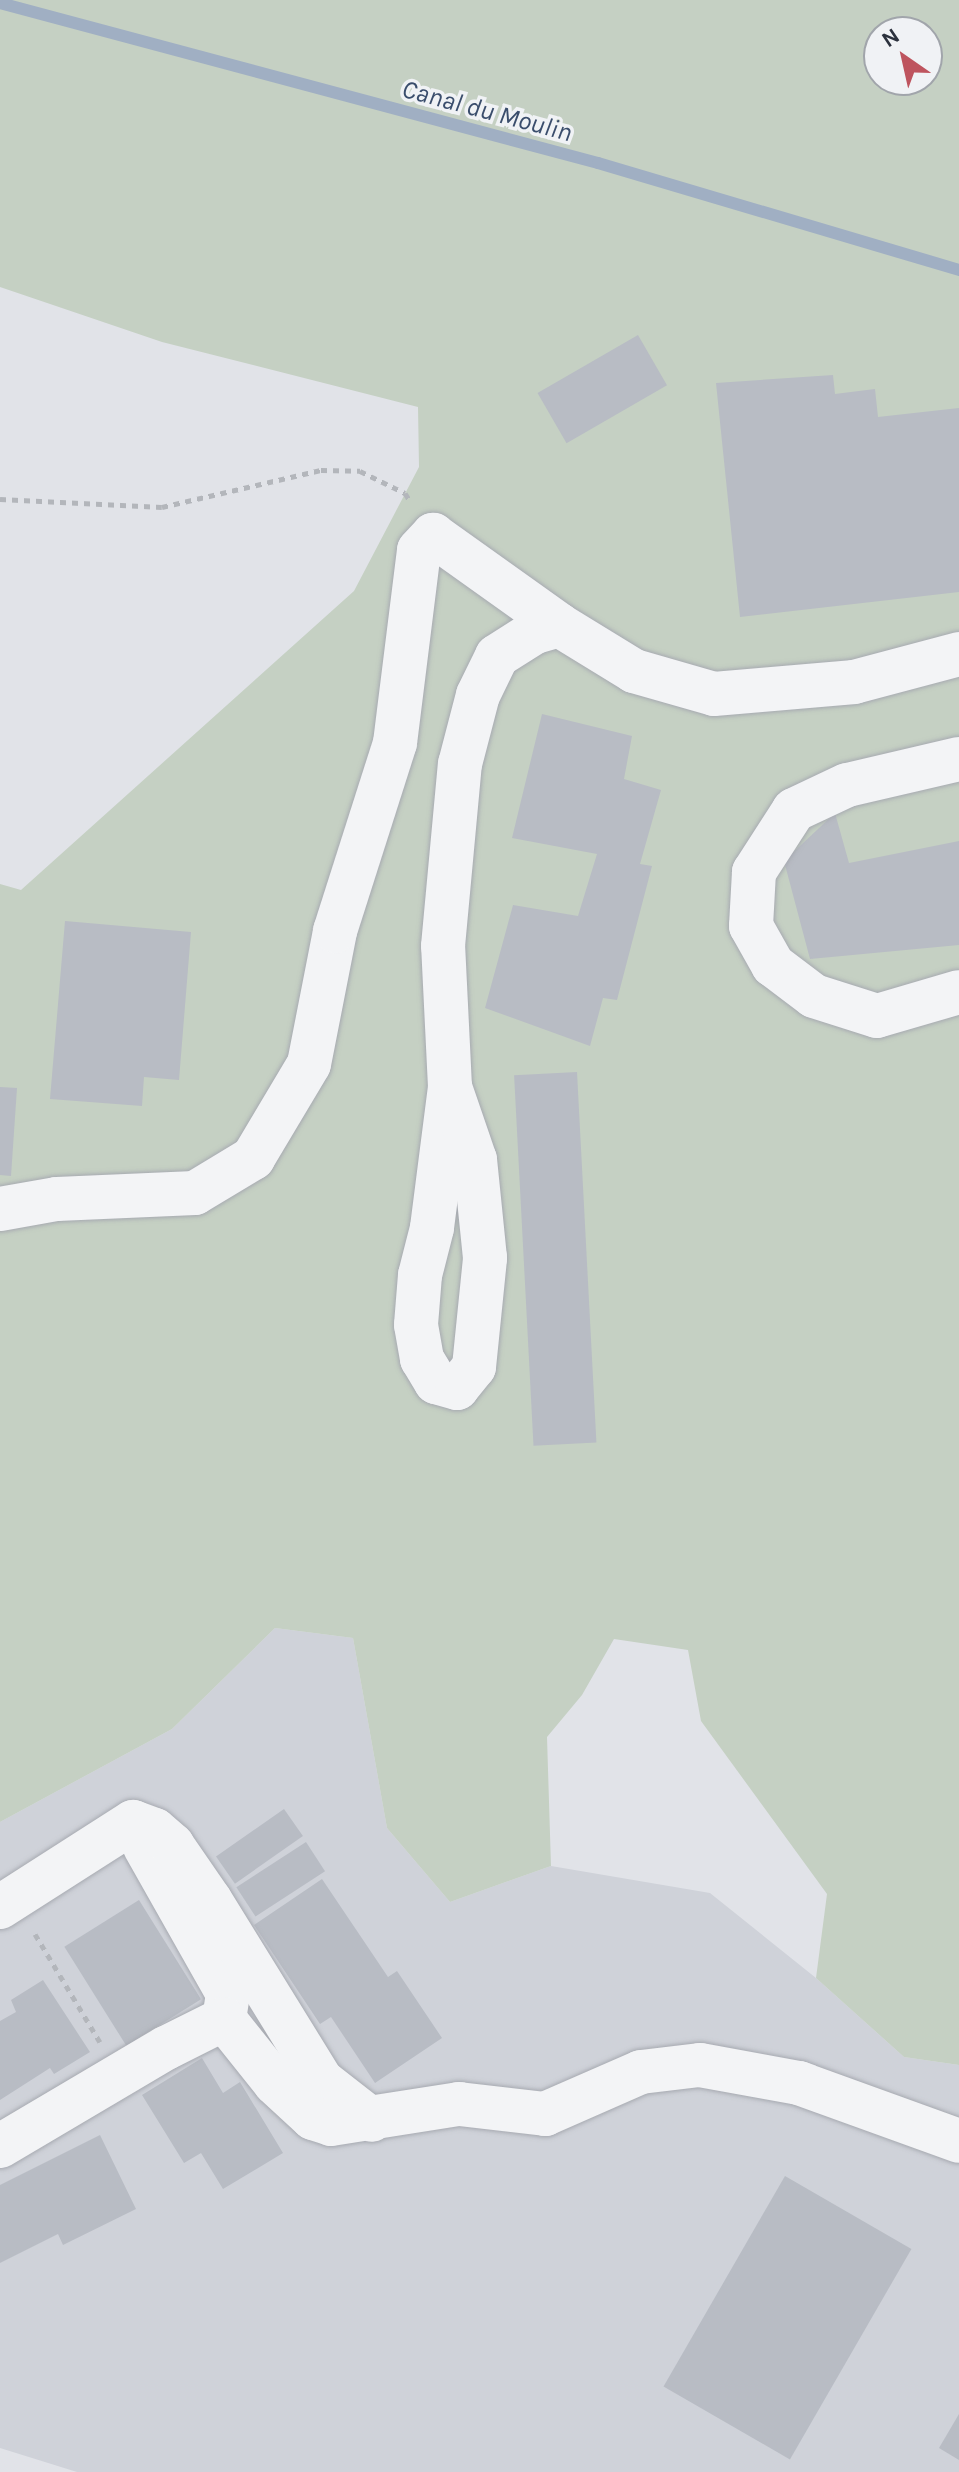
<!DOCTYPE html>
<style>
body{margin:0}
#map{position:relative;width:959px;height:2472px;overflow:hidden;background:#e1e3e8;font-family:Karla,sans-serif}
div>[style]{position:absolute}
.built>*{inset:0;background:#cfd2d9}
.green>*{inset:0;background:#c5d0c3}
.stream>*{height:12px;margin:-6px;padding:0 6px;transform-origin:6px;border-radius:6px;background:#a0afc3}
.building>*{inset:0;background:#b8bcc4;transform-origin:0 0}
.path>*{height:5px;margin-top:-2.5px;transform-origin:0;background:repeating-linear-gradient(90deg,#b3b6bb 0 6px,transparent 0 12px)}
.roads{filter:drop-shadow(0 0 2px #a7aab1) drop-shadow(0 0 2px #a7aab1)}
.minor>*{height:44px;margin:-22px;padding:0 22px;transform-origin:22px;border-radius:22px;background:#f3f4f6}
span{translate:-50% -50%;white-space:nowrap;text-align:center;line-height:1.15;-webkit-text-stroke:7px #f0f2f5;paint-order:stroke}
.water-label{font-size:26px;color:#3a4d6c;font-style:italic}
.north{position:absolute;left:863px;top:16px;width:80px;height:80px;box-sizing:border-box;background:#f0f2f5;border:2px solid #a1a5ab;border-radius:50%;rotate:326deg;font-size:22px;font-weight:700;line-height:32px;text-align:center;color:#2b313d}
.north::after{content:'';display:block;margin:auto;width:28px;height:36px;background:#be545e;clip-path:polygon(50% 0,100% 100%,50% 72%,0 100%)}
</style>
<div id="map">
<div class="built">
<div style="clip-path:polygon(275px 1628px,353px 1638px,387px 1828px,450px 1902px,551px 1866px,710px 1893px,816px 1978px,904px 2057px,959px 2065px,959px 2472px,77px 2472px,0 2448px,0 1822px,172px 1729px)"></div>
</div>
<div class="green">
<div style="clip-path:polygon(evenodd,0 0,959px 0,959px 2065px,904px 2057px,816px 1978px,827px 1894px,701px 1721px,688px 1650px,614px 1639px,582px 1695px,547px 1737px,551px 1866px,450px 1902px,387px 1828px,353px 1638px,275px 1628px,172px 1729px,0 1822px,0 884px,21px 890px,354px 591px,419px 467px,418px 407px,162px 342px,0 287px,0 0,879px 32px,927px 32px,927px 80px,879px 80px,879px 32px)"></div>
</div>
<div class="stream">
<div style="left:0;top:3px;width:619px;rotate:14.98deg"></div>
<div style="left:598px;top:163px;width:377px;rotate:16.5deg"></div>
</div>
<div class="building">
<div style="left:638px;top:335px;width:58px;height:116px;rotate:60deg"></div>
<div style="clip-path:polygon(833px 375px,835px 394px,875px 389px,878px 417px,959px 408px,959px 592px,740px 617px,716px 383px)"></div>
<div style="clip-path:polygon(542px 714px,632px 736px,624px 779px,661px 790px,640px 864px,652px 866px,617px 1000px,603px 998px,590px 1046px,485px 1008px,513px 905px,578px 916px,597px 854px,512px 838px)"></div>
<div style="clip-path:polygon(835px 813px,849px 863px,959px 841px,959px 945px,810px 959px,784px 861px)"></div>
<div style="clip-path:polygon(65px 921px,191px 932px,179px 1080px,144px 1077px,142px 1106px,50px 1099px)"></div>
<div style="left:577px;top:1072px;width:371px;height:63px;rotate:87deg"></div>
<div style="clip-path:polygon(0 1087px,17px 1088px,11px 1176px,0 1175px)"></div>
<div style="left:284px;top:1809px;width:33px;height:83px;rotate:55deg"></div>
<div style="left:306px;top:1842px;width:35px;height:83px;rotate:57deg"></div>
<div style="clip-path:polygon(322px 1879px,388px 1977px,397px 1971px,442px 2038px,375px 2083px,331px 2017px,320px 2024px,254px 1925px)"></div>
<div style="left:139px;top:1900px;width:117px;height:88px;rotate:58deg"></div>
<div style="clip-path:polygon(43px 1980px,90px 2052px,54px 2074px,50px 2068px,0 2100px,0 2021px,16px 2012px,11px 2000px)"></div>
<div style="clip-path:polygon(202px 2058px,223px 2093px,240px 2082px,283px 2153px,223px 2189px,201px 2153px,184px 2163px,142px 2095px)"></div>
<div style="clip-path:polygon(100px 2135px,136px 2209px,63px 2245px,58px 2234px,0 2263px,0 2185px)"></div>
<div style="left:785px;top:2176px;width:146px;height:243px;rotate:30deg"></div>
<div style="clip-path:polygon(959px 2414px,959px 2460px,939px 2448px)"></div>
</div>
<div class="path">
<div style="left:0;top:499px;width:162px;rotate:2.8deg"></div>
<div style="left:162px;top:507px;width:163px;rotate:-13.1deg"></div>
<div style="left:321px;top:470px;width:39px;rotate:1deg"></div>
<div style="left:360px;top:471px;width:50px;rotate:26.1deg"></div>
<div style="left:405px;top:493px;width:9px;rotate:58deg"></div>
<div style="left:35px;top:1934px;width:126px;rotate:59deg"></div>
</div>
<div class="roads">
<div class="minor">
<div style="left:959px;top:759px;width:115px;rotate:166.9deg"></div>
<div style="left:847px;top:785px;width:59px;rotate:154.7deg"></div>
<div style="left:794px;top:810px;width:74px;rotate:122.8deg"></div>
<div style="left:754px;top:872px;width:54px;rotate:93.2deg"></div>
<div style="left:751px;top:926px;width:45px;rotate:60.6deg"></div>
<div style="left:773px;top:965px;width:51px;rotate:37.1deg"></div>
<div style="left:814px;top:996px;width:66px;rotate:17.6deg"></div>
<div style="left:877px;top:1016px;width:85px;rotate:-16.3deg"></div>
<div style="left:450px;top:1087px;width:142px;rotate:97.3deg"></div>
<div style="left:432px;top:1228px;width:49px;rotate:104.3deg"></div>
<div style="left:420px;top:1275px;width:50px;rotate:94.6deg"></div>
<div style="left:416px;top:1325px;width:35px;rotate:80deg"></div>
<div style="left:422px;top:1359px;width:27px;rotate:59deg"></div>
<div style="left:436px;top:1382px;width:22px;rotate:16deg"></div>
<div style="left:457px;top:1388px;width:27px;rotate:-51deg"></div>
<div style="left:474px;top:1367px;width:110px;rotate:-84.2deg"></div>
<div style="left:485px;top:1258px;width:99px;rotate:-95.8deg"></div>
<div style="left:475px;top:1160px;width:77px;rotate:-108.9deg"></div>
<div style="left:450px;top:1087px;width:141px;rotate:-92.8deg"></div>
<div style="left:443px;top:946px;width:183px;rotate:-84.7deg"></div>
<div style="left:460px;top:764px;width:71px;rotate:-75.4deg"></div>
<div style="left:478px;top:695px;width:43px;rotate:-64deg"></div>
<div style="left:497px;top:656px;width:45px;rotate:-32.3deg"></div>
<div style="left:535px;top:632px;width:25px;rotate:-16deg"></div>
<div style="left:0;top:1209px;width:58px;rotate:-10deg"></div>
<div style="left:57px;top:1199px;width:138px;rotate:-2.5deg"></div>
<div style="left:195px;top:1193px;width:68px;rotate:-31.1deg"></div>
<div style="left:253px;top:1158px;width:109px;rotate:-59.2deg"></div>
<div style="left:309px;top:1064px;width:136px;rotate:-78.9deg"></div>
<div style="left:335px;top:931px;width:197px;rotate:-72.3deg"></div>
<div style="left:395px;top:743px;width:194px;rotate:-82.9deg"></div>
<div style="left:419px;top:550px;width:21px;rotate:-47deg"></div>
<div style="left:433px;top:535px;width:155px;rotate:35.5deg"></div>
<div style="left:559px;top:625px;width:88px;rotate:31.5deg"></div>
<div style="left:634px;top:671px;width:83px;rotate:16deg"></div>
<div style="left:714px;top:694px;width:141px;rotate:-4.9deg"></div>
<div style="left:854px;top:682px;width:109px;rotate:-14.9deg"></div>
<div style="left:145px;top:1847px;width:169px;rotate:60.5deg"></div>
<div style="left:228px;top:1994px;width:25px;rotate:99deg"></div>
<div style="left:0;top:1907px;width:158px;rotate:-32.6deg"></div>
<div style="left:133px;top:1822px;width:23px;rotate:20deg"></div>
<div style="left:155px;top:1830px;width:23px;rotate:41deg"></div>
<div style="left:172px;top:1845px;width:67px;rotate:55.4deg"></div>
<div style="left:210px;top:1900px;width:213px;rotate:58.3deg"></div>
<div style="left:322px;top:2081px;width:63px;rotate:38deg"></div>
<div style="left:0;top:2146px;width:193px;rotate:-30.6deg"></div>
<div style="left:166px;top:2048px;width:65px;rotate:-26.6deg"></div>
<div style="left:224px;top:2019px;width:82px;rotate:51.4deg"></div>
<div style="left:275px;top:2083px;width:52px;rotate:42.6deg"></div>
<div style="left:313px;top:2118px;width:19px;rotate:18deg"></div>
<div style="left:331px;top:2124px;width:130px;rotate:-8.9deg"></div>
<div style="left:459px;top:2104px;width:87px;rotate:6.6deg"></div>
<div style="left:545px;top:2114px;width:105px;rotate:-23.6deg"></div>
<div style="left:641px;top:2072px;width:59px;rotate:-6.8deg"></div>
<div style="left:700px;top:2065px;width:101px;rotate:10.3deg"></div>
<div style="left:799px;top:2083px;width:170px;rotate:19.9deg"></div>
</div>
</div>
<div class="water-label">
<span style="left:487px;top:111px;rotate:15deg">Canal du Moulin</span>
</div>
<div class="north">N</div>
</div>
